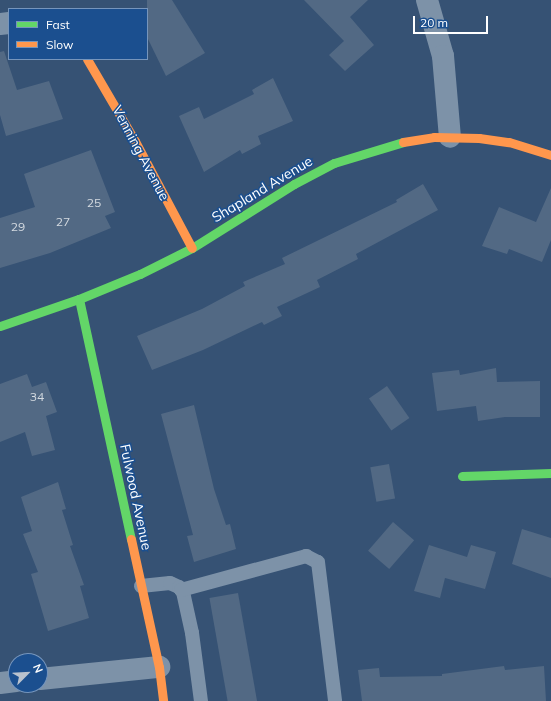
<!DOCTYPE html>
<style>
body{margin:0}
#map{position:relative;width:551px;height:701px;overflow:hidden;background:#365274;font-family:Mulish,sans-serif}
div>[style]{position:absolute}
.building>*{inset:0;background:#526984;transform-origin:0 0}
.lane>*{height:14px;margin:-7px;padding:0 7px;transform-origin:7px;border-radius:7px;background:#7d92a8}
.street>*{height:22px;margin:-11px;padding:0 11px;transform-origin:11px;border-radius:11px;background:#7d92a8}
.fast>*{height:9px;margin:-4.5px;padding:0 4.5px;transform-origin:4.5px;border-radius:4.5px;background:#63d668}
.slow>*{height:9px;margin:-4.5px;padding:0 4.5px;transform-origin:4.5px;border-radius:4.5px;background:#ff974d}
span{translate:-50% -50%;white-space:nowrap;text-align:center;line-height:1.15;-webkit-text-stroke:3px #1b4f8f;paint-order:stroke}
.number-label{font-size:12px;color:#d4dae0}
.number-label span{-webkit-text-stroke-width:0}
.street-label{font-size:14px;color:#fff}
.legend{position:absolute;left:8px;top:8px;width:140px;height:52px;box-sizing:border-box;background:#1b4f8f;border:1px solid #7695bc;margin:0;padding:5px 7px;list-style:none;font-size:12px;color:#fff}
.legend li{display:flex;align-items:center;gap:8px;height:20px}
.legend b{width:20px;border:1px solid #7695bc}
.north{position:absolute;left:8px;top:653px;width:40px;height:40px;box-sizing:border-box;background:#1b4f8f;border:1px solid #7695bc;border-radius:50%;rotate:66deg;font-size:11px;font-weight:700;line-height:16px;text-align:center;color:#fff}
.north::after{content:'';display:block;margin:auto;width:14px;height:18px;background:#b9c2ce;clip-path:polygon(50% 0,100% 100%,50% 72%,0 100%)}
.scale{position:absolute;left:413px;top:16px;width:75px;height:18px;box-sizing:border-box;border:2px solid #fff;border-top:0;padding-left:5px;font-size:12px;line-height:14px;white-space:nowrap;color:#fff;-webkit-text-stroke:3px #1b4f8f;paint-order:stroke}
</style>
<div id="map">
<div class="building">
<div style="clip-path:polygon(147px 0,172px 0,205px 53px,166px 76px,147px 37px)"></div>
<div style="clip-path:polygon(304px 0,368px 0,350px 17px,374px 45px,345px 71px,329px 55px,344px 41px)"></div>
<div style="clip-path:polygon(4px 51px,17px 90px,49px 81px,63px 119px,6px 136px,0 115px,0 52px)"></div>
<div style="clip-path:polygon(273px 78px,293px 121px,258px 136px,261px 144px,242px 154px,240px 150px,204px 172px,179px 116px,199px 107px,204px 119px,254px 94px,252px 90px)"></div>
<div style="clip-path:polygon(91px 150px,115px 212px,105px 216px,111px 228px,50px 253px,0 268px,0 218px,35px 207px,24px 174px)"></div>
<div style="clip-path:polygon(423px 184px,438px 210px,356px 254px,358px 259px,317px 280px,320px 287px,277px 307px,282px 316px,264px 325px,262px 322px,203px 350px,152px 370px,137px 336px,202px 309px,245px 286px,243px 282px,285px 264px,282px 258px,397px 202px,396px 200px)"></div>
<div style="clip-path:polygon(551px 188px,551px 240px,542px 262px,509px 249px,507px 254px,482px 246px,499px 207px,536px 222px)"></div>
<div style="clip-path:polygon(496px 368px,497px 382px,540px 381px,540px 417px,505px 417px,478px 421px,476px 406px,437px 411px,432px 373px,459px 370px,460px 375px)"></div>
<div style="clip-path:polygon(27px 374px,32px 387px,46px 382px,57px 412px,46px 416px,55px 450px,32px 456px,25px 432px,0 442px,0 384px)"></div>
<div style="left:387px;top:386px;width:39px;height:22px;rotate:55deg"></div>
<div style="clip-path:polygon(194px 405px,214px 489px,226px 525px,230px 524px,236px 549px,194px 562px,187px 536px,193px 535px,161px 414px)"></div>
<div style="left:389px;top:464px;width:35px;height:19px;rotate:80deg"></div>
<div style="clip-path:polygon(58px 482px,66px 509px,62px 510px,73px 545px,70px 546px,84px 585px,80px 586px,89px 618px,48px 631px,31px 574px,38px 572px,23px 534px,32px 531px,21px 497px)"></div>
<div style="left:393px;top:522px;width:28px;height:38px;rotate:41deg"></div>
<div style="clip-path:polygon(522px 529px,551px 538px,551px 578px,512px 564px)"></div>
<div style="clip-path:polygon(429px 545px,467px 557px,471px 545px,496px 552px,485px 589px,445px 578px,440px 598px,414px 591px)"></div>
<div style="left:238px;top:593px;width:110px;height:29px;rotate:80deg"></div>
<div style="clip-path:polygon(504px 666px,505px 670px,544px 666px,546px 701px,362px 701px,358px 670px,379px 668px,380px 677px,442px 676px,442px 674px)"></div>
</div>
<div class="lane">
<div style="left:141px;top:586px;width:29px;rotate:-6deg"></div>
<div style="left:170px;top:583px;width:10px;rotate:24deg"></div>
<div style="left:179px;top:587px;width:6px;rotate:51deg"></div>
<div style="left:183px;top:592px;width:42px;rotate:77.6deg"></div>
<div style="left:192px;top:633px;width:69px;rotate:82.5deg"></div>
<div style="left:181px;top:590px;width:130px;rotate:-15.2deg"></div>
<div style="left:306px;top:556px;width:13px;rotate:27deg"></div>
<div style="left:318px;top:562px;width:140px;rotate:83deg"></div>
</div>
<div class="street">
<div style="left:427px;top:0;width:58px;rotate:74.1deg"></div>
<div style="left:443px;top:56px;width:81px;rotate:85.1deg"></div>
<div style="left:0;top:24px;width:9px;rotate:-6deg"></div>
<div style="left:40px;top:679px;width:120px;rotate:-5.8deg"></div>
<div style="left:0;top:683px;width:16px;rotate:-7deg"></div>
</div>
<div class="fast">
<div style="left:79px;top:299px;width:246px;rotate:77.8deg"></div>
<div style="left:0;top:326px;width:83px;rotate:-18.9deg"></div>
<div style="left:79px;top:299px;width:66px;rotate:-22.3deg"></div>
<div style="left:140px;top:274px;width:58px;rotate:-26.6deg"></div>
<div style="left:192px;top:248px;width:120px;rotate:-32.1deg"></div>
<div style="left:294px;top:184px;width:45px;rotate:-27.7deg"></div>
<div style="left:334px;top:163px;width:72px;rotate:-16.9deg"></div>
<div style="left:462px;top:476px;width:89px;rotate:-1.9deg"></div>
</div>
<div class="slow">
<div style="left:87px;top:59px;width:95px;rotate:59.7deg"></div>
<div style="left:135px;top:141px;width:121px;rotate:62deg"></div>
<div style="left:403px;top:142px;width:31px;rotate:-9deg"></div>
<div style="left:434px;top:137px;width:45px;rotate:1.3deg"></div>
<div style="left:479px;top:138px;width:30px;rotate:8deg"></div>
<div style="left:509px;top:142px;width:44px;rotate:17.2deg"></div>
<div style="left:131px;top:539px;width:131px;rotate:77.7deg"></div>
<div style="left:159px;top:667px;width:34px;rotate:83deg"></div>
</div>
<div class="number-label">
<span style="left:94px;top:203px">25</span>
<span style="left:63px;top:222px">27</span>
<span style="left:18px;top:227px">29</span>
<span style="left:37px;top:397px">34</span>
</div>
<div class="street-label">
<span style="left:141px;top:153px;rotate:62deg">Venning Avenue</span>
<span style="left:262px;top:189px;rotate:-31deg">Shapland Avenue</span>
<span style="left:136px;top:497px;rotate:78deg">Fulwood Avenue</span>
</div>
<ul class="legend">
<li><b style="height:5px;background:#63d668"></b>Fast</li>
<li><b style="height:5px;background:#ff974d"></b>Slow</li>
</ul>
<div class="north">N</div>
<div class="scale">20 m</div>
</div>
